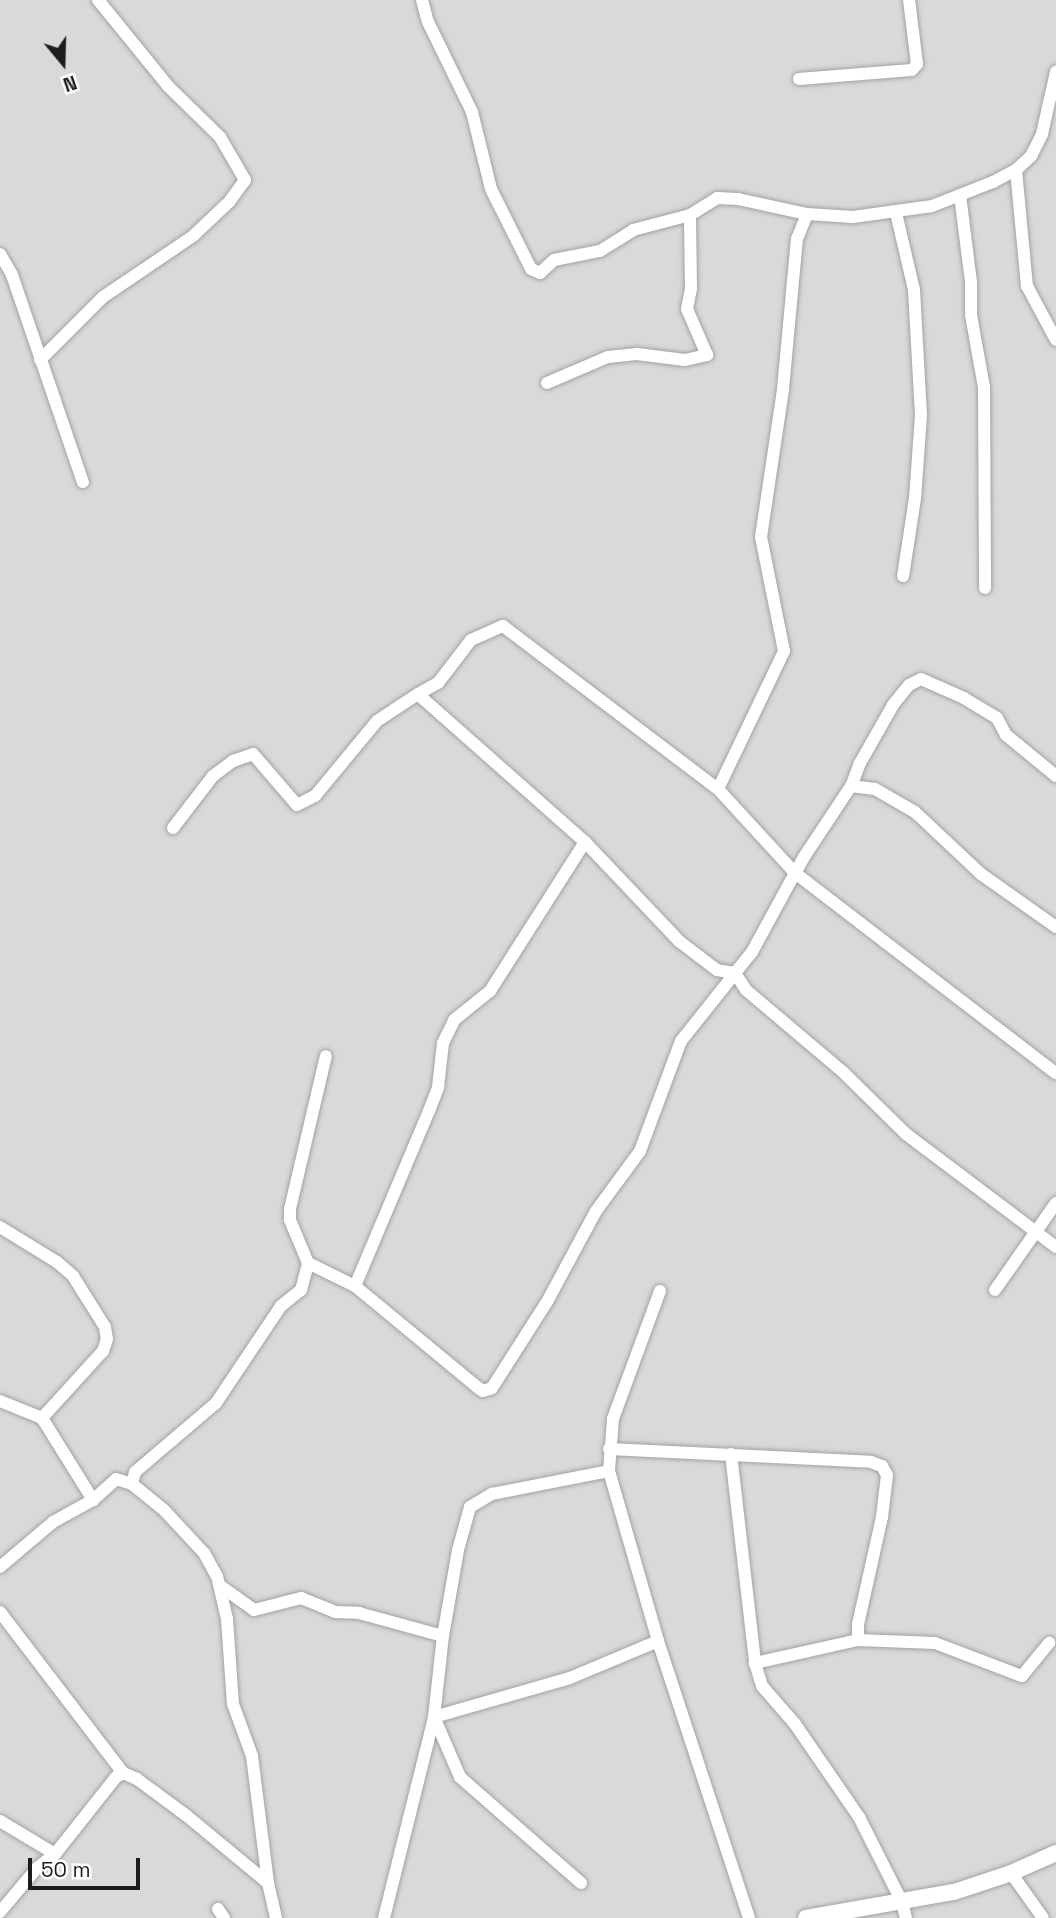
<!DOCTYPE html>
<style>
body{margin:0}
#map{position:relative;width:1056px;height:1918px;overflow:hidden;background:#edeae2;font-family:"Space Grotesk",sans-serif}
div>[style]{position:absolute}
.residential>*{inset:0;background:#dad9d9;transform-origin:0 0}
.roads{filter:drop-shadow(0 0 2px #a3a3a3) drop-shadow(0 0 2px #a3a3a3)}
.minor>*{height:12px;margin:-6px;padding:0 6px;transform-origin:6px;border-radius:6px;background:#fff}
.tertiary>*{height:16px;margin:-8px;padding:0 8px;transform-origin:8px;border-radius:8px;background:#fff}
span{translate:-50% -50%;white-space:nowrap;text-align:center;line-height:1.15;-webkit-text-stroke:7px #fff;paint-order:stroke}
.north{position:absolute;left:28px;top:28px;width:70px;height:70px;-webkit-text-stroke:5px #fff;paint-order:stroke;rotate:161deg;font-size:19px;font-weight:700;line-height:28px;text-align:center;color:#1c1c1c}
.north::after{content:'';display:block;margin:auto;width:24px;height:32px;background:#1c1c1c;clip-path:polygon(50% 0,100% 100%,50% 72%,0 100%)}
.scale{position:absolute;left:28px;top:1858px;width:112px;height:32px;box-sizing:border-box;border:4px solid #1c1c1c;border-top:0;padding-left:9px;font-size:21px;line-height:24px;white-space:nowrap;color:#1c1c1c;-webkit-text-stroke:5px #fff;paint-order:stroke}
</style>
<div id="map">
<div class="residential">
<div style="left:0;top:0;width:1056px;height:1918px"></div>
</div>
<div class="roads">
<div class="minor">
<div style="left:422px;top:0;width:23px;rotate:75deg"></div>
<div style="left:428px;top:22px;width:100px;rotate:63.9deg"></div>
<div style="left:472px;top:112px;width:79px;rotate:76.1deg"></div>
<div style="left:491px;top:189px;width:89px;rotate:63.4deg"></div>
<div style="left:531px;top:269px;width:10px;rotate:24deg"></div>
<div style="left:540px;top:273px;width:19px;rotate:-43deg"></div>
<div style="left:554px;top:260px;width:47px;rotate:-11.1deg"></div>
<div style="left:600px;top:251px;width:39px;rotate:-32deg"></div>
<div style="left:633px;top:230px;width:59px;rotate:-14.7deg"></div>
<div style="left:690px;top:215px;width:32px;rotate:-32deg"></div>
<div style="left:717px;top:198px;width:21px;rotate:3deg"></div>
<div style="left:738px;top:199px;width:71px;rotate:12.3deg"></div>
<div style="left:807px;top:214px;width:46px;rotate:3.7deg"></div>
<div style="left:853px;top:217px;width:80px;rotate:-7.9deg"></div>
<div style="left:932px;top:206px;width:66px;rotate:-21.5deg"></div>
<div style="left:993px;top:182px;width:26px;rotate:-28deg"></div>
<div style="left:1016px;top:170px;width:21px;rotate:-43deg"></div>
<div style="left:1031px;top:156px;width:25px;rotate:-63deg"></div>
<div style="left:1042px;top:134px;width:64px;rotate:-77.3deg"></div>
<div style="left:799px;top:79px;width:113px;rotate:-4.6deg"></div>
<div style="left:912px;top:70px;width:8px;rotate:-50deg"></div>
<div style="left:917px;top:64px;width:64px;rotate:-97.1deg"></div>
<div style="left:1016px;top:170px;width:117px;rotate:84.6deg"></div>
<div style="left:1027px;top:286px;width:61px;rotate:61.8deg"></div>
<div style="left:960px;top:195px;width:88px;rotate:82.8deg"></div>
<div style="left:971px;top:282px;width:33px;rotate:90deg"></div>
<div style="left:971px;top:315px;width:73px;rotate:79.8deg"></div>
<div style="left:984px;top:387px;width:201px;rotate:89.7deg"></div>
<div style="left:896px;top:213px;width:79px;rotate:76.8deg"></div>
<div style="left:914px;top:290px;width:125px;rotate:86.8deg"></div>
<div style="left:921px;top:415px;width:83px;rotate:94.1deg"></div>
<div style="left:915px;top:498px;width:79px;rotate:98.7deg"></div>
<div style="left:0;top:254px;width:24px;rotate:60deg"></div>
<div style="left:12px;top:275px;width:219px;rotate:71.1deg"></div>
<div style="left:40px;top:360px;width:89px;rotate:-45deg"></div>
<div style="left:103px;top:297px;width:109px;rotate:-34.1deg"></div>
<div style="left:193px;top:236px;width:50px;rotate:-43.4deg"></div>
<div style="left:229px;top:202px;width:27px;rotate:-54deg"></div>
<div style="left:245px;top:180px;width:50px;rotate:-120.2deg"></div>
<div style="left:220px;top:137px;width:73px;rotate:-135.6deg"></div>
<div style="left:168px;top:86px;width:111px;rotate:-129.1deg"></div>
<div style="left:547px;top:383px;width:66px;rotate:-23.1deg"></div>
<div style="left:608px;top:357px;width:29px;rotate:-6deg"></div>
<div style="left:637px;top:354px;width:48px;rotate:7.1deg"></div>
<div style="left:685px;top:360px;width:23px;rotate:-13deg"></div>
<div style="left:707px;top:355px;width:50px;rotate:-113.5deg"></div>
<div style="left:687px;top:309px;width:20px;rotate:-79deg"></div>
<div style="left:691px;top:289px;width:74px;rotate:-90.8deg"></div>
<div style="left:1056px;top:776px;width:65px;rotate:-140.6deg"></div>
<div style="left:1006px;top:735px;width:19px;rotate:-118deg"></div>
<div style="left:997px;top:718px;width:39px;rotate:-149deg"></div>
<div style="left:964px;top:698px;width:47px;rotate:-156.2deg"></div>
<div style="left:921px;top:679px;width:13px;rotate:153deg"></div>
<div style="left:909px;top:685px;width:26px;rotate:129deg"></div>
<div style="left:893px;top:705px;width:67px;rotate:119.6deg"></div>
<div style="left:860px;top:763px;width:25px;rotate:111deg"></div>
<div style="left:851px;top:786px;width:85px;rotate:123.5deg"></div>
<div style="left:804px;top:857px;width:18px;rotate:119deg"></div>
<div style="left:795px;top:873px;width:90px;rotate:118.6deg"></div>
<div style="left:752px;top:952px;width:27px;rotate:129deg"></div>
<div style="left:735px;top:973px;width:18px;rotate:-171deg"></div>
<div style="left:717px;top:970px;width:48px;rotate:-142.7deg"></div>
<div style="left:679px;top:941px;width:137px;rotate:-133.5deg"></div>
<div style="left:585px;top:842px;width:223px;rotate:-138.5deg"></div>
<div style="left:418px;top:694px;width:23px;rotate:-29deg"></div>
<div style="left:438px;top:683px;width:54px;rotate:-52.5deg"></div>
<div style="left:471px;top:640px;width:35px;rotate:-24deg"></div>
<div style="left:503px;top:626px;width:270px;rotate:37.2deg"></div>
<div style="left:718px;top:789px;width:114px;rotate:47.5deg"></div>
<div style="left:795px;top:873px;width:329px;rotate:37.5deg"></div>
<div style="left:851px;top:786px;width:24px;rotate:7deg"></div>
<div style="left:875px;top:789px;width:46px;rotate:29.9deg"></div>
<div style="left:915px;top:812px;width:91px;rotate:43.2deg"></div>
<div style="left:981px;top:874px;width:92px;rotate:35.2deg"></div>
<div style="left:718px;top:789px;width:153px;rotate:-64.4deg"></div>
<div style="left:784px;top:651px;width:116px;rotate:-101.4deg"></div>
<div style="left:761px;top:537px;width:150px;rotate:-81.5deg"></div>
<div style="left:783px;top:389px;width:151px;rotate:-84.7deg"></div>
<div style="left:797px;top:239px;width:27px;rotate:-68deg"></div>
<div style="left:173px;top:828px;width:66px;rotate:-52.4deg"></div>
<div style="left:213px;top:776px;width:25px;rotate:-37deg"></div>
<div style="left:233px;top:761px;width:21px;rotate:-19deg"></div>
<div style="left:253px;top:754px;width:67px;rotate:49.2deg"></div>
<div style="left:297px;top:805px;width:20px;rotate:-27deg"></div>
<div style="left:315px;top:796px;width:97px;rotate:-50.4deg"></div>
<div style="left:377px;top:721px;width:49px;rotate:-33.4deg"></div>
<div style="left:0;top:1227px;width:67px;rotate:31.6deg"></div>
<div style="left:57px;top:1262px;width:21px;rotate:41deg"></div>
<div style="left:73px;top:1276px;width:60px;rotate:57.9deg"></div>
<div style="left:105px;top:1327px;width:12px;rotate:81deg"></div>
<div style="left:107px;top:1339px;width:13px;rotate:108deg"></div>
<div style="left:103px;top:1351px;width:91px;rotate:132.3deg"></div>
<div style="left:308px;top:1263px;width:47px;rotate:-112.7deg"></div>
<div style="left:290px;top:1220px;width:11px;rotate:-90deg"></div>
<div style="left:290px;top:1209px;width:157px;rotate:-76.8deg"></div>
<div style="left:355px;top:1286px;width:190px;rotate:-67.1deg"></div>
<div style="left:429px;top:1111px;width:26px;rotate:-69deg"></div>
<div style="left:438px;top:1087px;width:44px;rotate:-83.5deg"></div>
<div style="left:443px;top:1043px;width:25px;rotate:-64deg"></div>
<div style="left:454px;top:1020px;width:46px;rotate:-38.9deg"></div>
<div style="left:490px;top:991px;width:177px;rotate:-57.5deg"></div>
<div style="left:995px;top:1290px;width:106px;rotate:-55deg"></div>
<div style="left:660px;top:1291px;width:136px;rotate:110.2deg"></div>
<div style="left:613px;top:1419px;width:52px;rotate:94.4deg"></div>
<div style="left:609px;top:1471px;width:177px;rotate:73.9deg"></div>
<div style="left:658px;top:1641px;width:292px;rotate:71.8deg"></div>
<div style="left:0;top:1401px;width:45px;rotate:22deg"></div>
<div style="left:42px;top:1418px;width:97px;rotate:58.1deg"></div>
<div style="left:609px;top:1449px;width:262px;rotate:2.8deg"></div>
<div style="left:871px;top:1462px;width:12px;rotate:20deg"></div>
<div style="left:882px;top:1466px;width:10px;rotate:61deg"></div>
<div style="left:887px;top:1475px;width:42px;rotate:96.8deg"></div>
<div style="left:882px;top:1517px;width:110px;rotate:102.6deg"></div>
<div style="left:858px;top:1624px;width:16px;rotate:90deg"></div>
<div style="left:858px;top:1640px;width:106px;rotate:167.4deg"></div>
<div style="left:731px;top:1454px;width:210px;rotate:83.4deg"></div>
<div style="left:755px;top:1663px;width:24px;rotate:73deg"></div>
<div style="left:762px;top:1686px;width:50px;rotate:49deg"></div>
<div style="left:795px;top:1724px;width:113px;rotate:55.5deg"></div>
<div style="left:859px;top:1817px;width:95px;rotate:63.2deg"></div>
<div style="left:902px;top:1902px;width:16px;rotate:76deg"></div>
<div style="left:132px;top:1484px;width:12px;rotate:-76deg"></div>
<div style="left:135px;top:1472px;width:106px;rotate:-40.4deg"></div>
<div style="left:216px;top:1403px;width:117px;rotate:-56.2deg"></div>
<div style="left:281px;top:1306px;width:26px;rotate:-39deg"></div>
<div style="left:301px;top:1290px;width:28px;rotate:-75deg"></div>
<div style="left:308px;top:1263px;width:52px;rotate:26.1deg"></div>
<div style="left:355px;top:1286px;width:158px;rotate:39.6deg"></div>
<div style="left:477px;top:1387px;width:7px;rotate:34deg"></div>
<div style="left:483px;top:1391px;width:9px;rotate:-18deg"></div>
<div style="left:492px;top:1388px;width:104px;rotate:-57.5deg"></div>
<div style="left:548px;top:1300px;width:101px;rotate:-61.7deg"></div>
<div style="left:596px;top:1211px;width:74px;rotate:-53.7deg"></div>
<div style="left:640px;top:1151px;width:117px;rotate:-69.6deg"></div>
<div style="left:681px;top:1041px;width:87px;rotate:-51.5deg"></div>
<div style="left:735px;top:973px;width:20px;rotate:57deg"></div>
<div style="left:746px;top:990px;width:127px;rotate:40.2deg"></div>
<div style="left:843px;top:1072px;width:88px;rotate:44.5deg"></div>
<div style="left:906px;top:1134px;width:188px;rotate:37deg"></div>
<div style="left:0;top:1567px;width:70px;rotate:-40.3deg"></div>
<div style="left:53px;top:1522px;width:46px;rotate:-28.8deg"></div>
<div style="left:93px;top:1500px;width:31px;rotate:-42deg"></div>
<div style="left:116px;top:1479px;width:17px;rotate:17deg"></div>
<div style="left:132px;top:1484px;width:41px;rotate:39.1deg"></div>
<div style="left:164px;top:1510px;width:59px;rotate:47.1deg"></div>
<div style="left:204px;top:1553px;width:26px;rotate:61deg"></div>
<div style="left:217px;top:1576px;width:44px;rotate:76.9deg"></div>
<div style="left:227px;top:1619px;width:85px;rotate:86deg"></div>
<div style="left:233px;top:1704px;width:55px;rotate:69.9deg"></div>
<div style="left:252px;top:1756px;width:128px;rotate:82.8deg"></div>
<div style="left:268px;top:1883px;width:36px;rotate:77deg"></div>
<div style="left:219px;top:1585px;width:43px;rotate:35.5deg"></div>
<div style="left:254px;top:1610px;width:49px;rotate:-14.3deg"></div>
<div style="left:301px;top:1598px;width:37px;rotate:22deg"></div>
<div style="left:335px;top:1612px;width:24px;rotate:2deg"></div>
<div style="left:359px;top:1613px;width:87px;rotate:15.3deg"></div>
<div style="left:0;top:1612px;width:203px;rotate:52.6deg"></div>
<div style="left:858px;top:1640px;width:77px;rotate:2.2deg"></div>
<div style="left:935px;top:1643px;width:93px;rotate:20.8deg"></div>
<div style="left:1022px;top:1676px;width:43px;rotate:-50.7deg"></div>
<div style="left:0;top:1821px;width:64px;rotate:31deg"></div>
<div style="left:1011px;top:1873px;width:55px;rotate:54.6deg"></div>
<div style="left:581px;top:1883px;width:161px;rotate:-138.8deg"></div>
<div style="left:460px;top:1777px;width:65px;rotate:-113.4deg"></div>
<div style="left:434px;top:1717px;width:141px;rotate:-16deg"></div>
<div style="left:570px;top:1678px;width:95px;rotate:-22.8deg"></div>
<div style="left:218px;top:1909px;width:11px;rotate:56deg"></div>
<div style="left:0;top:1912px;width:57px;rotate:-49.9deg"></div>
<div style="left:37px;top:1868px;width:23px;rotate:-38deg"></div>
<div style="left:55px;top:1854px;width:98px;rotate:-51.6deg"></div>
<div style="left:116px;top:1777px;width:8px;rotate:-30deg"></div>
<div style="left:123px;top:1773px;width:15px;rotate:23deg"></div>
<div style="left:137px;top:1779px;width:62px;rotate:36.5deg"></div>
<div style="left:187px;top:1816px;width:105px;rotate:39.6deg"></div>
<div style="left:384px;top:1918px;width:207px;rotate:-76deg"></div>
<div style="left:434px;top:1717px;width:81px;rotate:-83.7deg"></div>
<div style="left:443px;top:1636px;width:87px;rotate:-80.1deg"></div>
<div style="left:458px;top:1550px;width:45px;rotate:-74.4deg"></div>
<div style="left:470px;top:1507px;width:26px;rotate:-31deg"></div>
<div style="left:492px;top:1494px;width:119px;rotate:-11.1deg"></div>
</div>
<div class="tertiary">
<div style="left:806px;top:1918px;width:150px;rotate:-10deg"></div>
<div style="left:954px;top:1892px;width:60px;rotate:-18.4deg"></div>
<div style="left:1011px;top:1873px;width:49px;rotate:-24deg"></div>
</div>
</div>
<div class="north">N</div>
<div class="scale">50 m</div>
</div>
